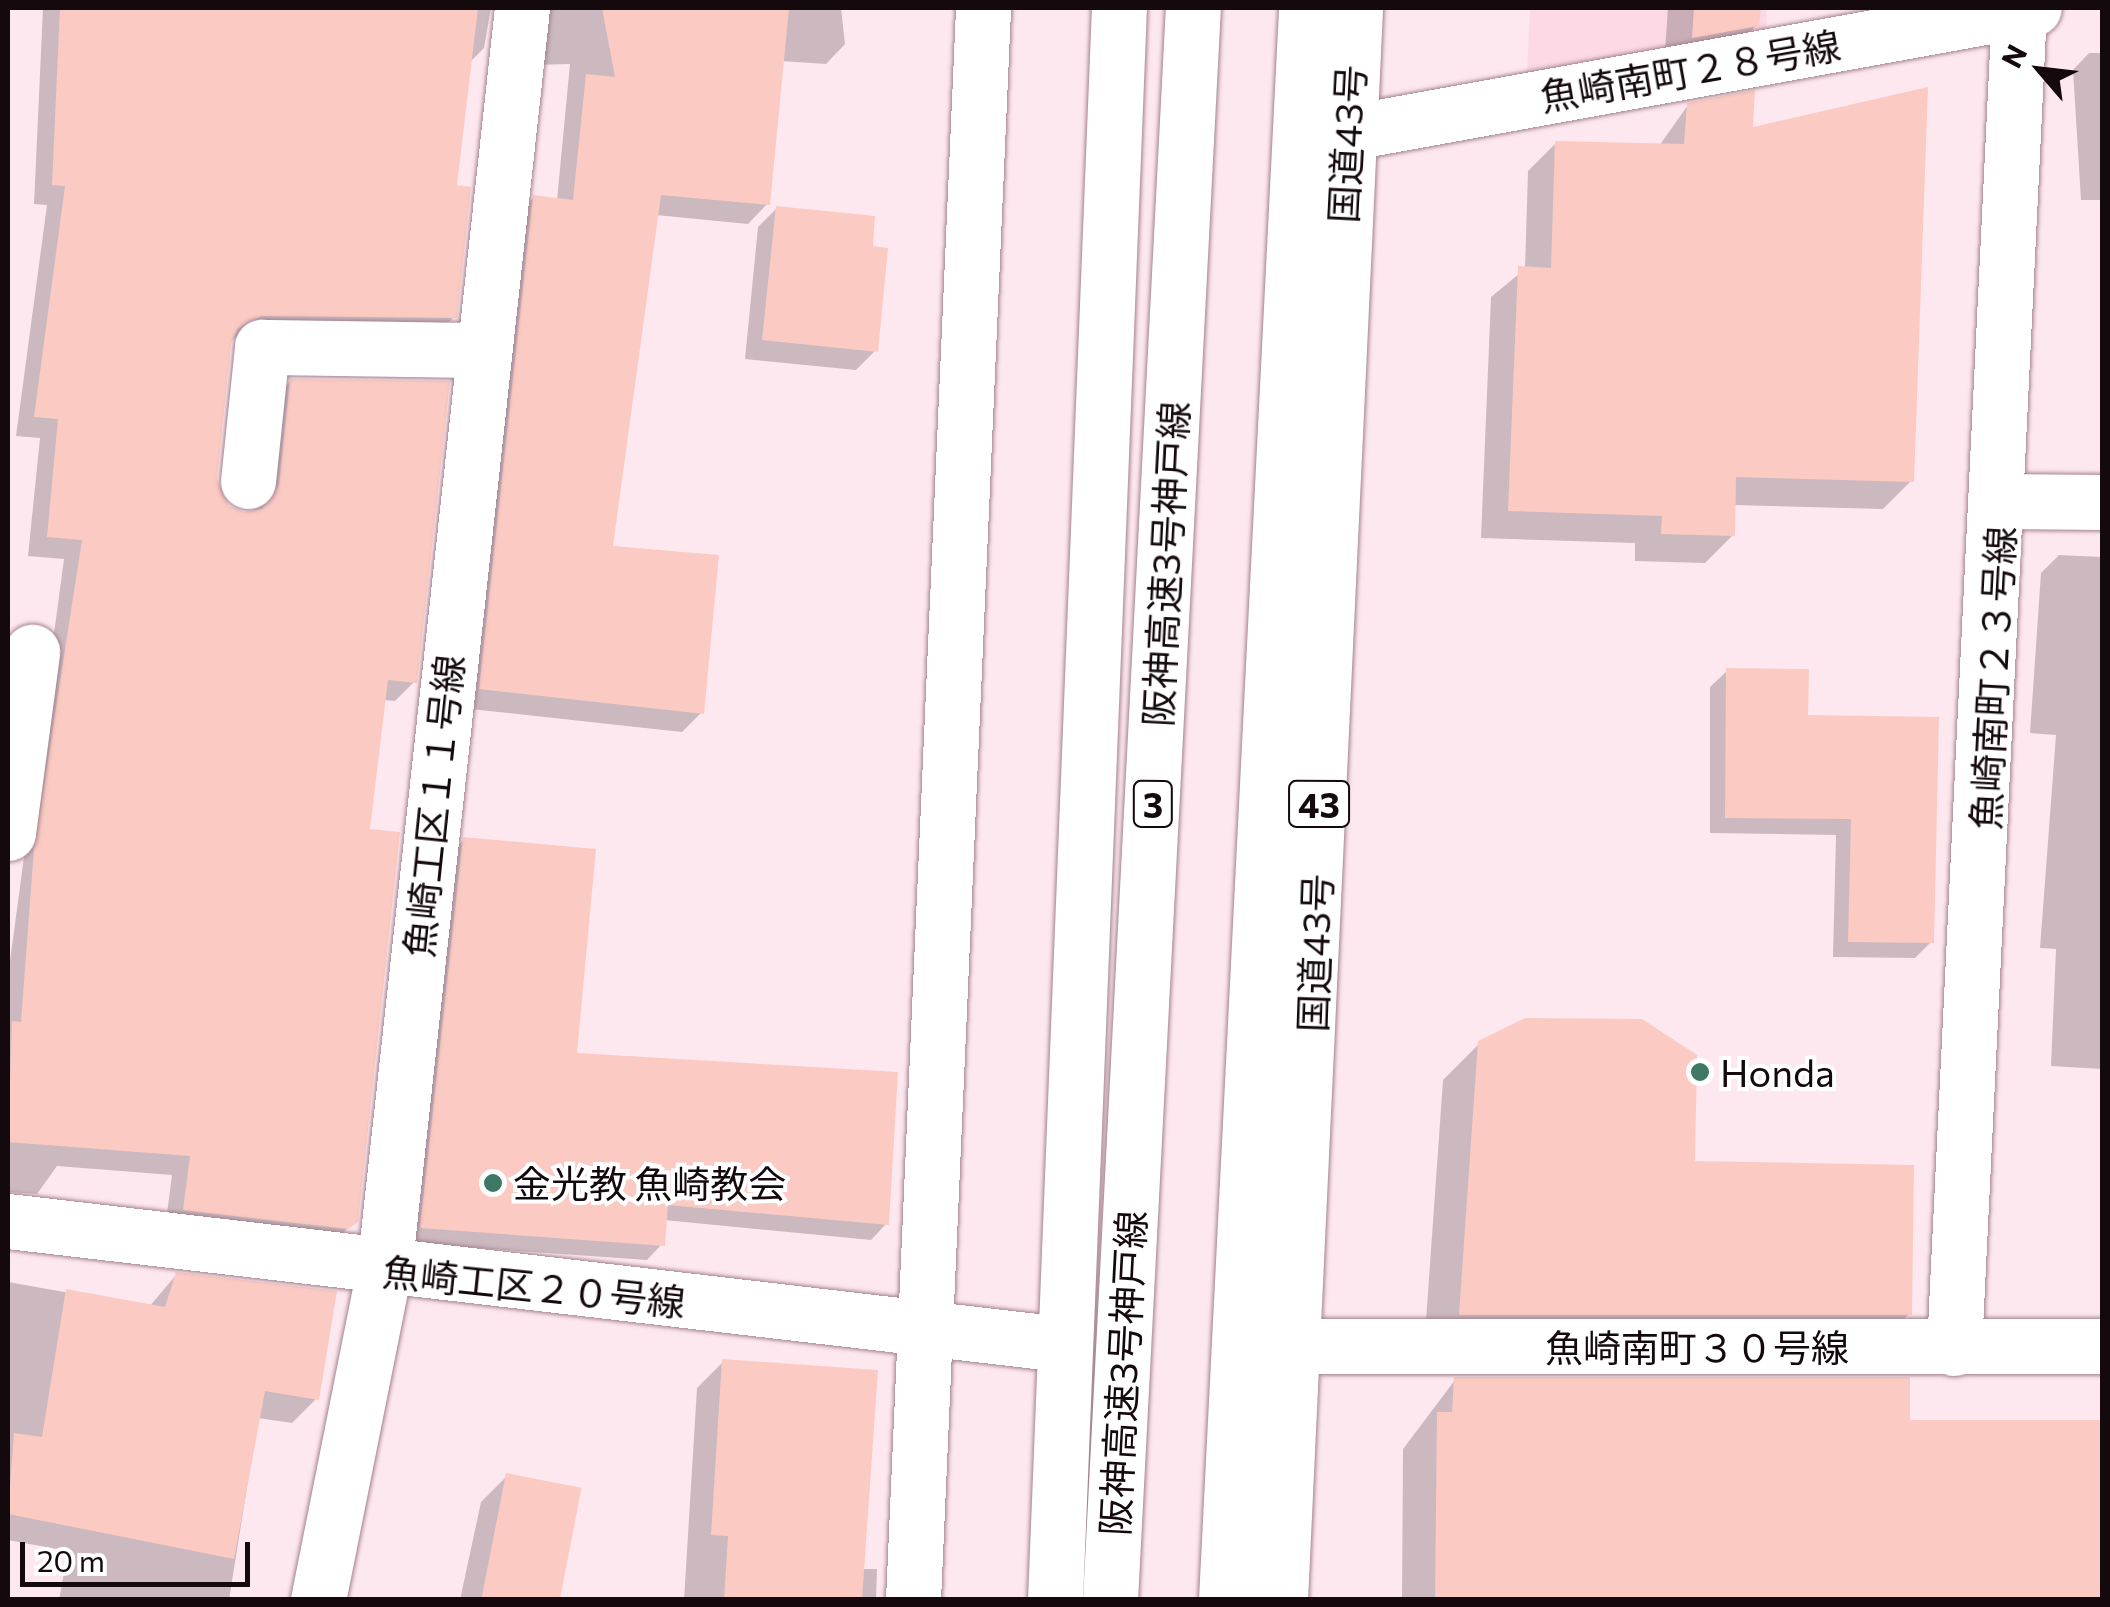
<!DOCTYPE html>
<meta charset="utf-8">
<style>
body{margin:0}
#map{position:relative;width:2110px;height:1607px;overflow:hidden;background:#fee8ef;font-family:Commissioner,"Noto Sans JP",sans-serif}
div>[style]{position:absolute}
.built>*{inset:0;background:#fcd9e5}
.shadow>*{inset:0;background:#0003}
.building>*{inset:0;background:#fbcbc3;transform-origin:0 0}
.roads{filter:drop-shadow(0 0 2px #a3828e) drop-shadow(0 0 2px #a3828e)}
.minor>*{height:55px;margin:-27.5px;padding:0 27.5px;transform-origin:27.5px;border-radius:27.5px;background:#fff}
.highway>*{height:55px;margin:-27.5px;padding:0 27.5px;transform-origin:27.5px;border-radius:27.5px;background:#fff}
.dots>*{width:28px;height:28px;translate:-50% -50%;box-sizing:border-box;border:5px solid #fff;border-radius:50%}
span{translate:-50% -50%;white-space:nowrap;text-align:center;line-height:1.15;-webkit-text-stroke:8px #fff;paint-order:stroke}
.shield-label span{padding:2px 8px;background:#fff;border:2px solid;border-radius:8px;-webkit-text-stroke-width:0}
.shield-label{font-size:35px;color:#14090d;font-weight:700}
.street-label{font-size:38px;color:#14090d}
.poi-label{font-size:38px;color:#14090d}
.left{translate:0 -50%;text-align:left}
.frame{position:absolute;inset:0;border:10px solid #14090d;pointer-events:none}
.north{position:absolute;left:1990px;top:20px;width:100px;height:100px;-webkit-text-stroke:8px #fff;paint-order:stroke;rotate:298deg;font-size:28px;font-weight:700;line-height:40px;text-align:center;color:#14090d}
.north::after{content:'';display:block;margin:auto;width:35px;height:45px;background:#14090d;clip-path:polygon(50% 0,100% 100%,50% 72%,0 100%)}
.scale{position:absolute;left:20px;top:1542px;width:230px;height:45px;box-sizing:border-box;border:5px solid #14090d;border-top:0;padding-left:12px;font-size:30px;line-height:35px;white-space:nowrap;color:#14090d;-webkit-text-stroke:8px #fff;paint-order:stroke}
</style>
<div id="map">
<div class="built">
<div style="clip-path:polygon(1530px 8px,1767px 8px,1766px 37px,1527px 73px)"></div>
</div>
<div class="shadow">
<div style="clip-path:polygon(43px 8px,491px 8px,484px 48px,469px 63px,454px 187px,454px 317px,434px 337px,239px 334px,228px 344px,214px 479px,227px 508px,244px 514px,260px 507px,271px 401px,291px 381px,414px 682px,395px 701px,383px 700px,367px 831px,355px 1221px,335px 1241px,165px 1229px,172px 1175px,57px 1166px,37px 1194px,8px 1192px,8px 976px,64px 559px,28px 556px,40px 438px,16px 436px,47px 205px,34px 204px)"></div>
<div style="clip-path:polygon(524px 8px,841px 8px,845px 44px,826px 64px,781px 61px,767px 204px,748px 224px,656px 215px,610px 548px,701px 713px,682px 732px,461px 708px,514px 217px,534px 197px,557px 200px,570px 64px,531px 65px)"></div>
<div style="clip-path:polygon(1668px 8px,1758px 8px,1757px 25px,1728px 54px,1664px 66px)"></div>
<div style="clip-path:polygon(2089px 53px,2102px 53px,2102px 200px,2081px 200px,2073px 70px)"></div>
<div style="clip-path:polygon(1688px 105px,1750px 130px,1911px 481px,1883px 509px,1733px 505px,1733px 535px,1705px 563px,1635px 561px,1635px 543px,1481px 538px,1491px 297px,1525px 269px,1528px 171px,1556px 143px,1659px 146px)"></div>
<div style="clip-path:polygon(777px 208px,875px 351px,856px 370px,745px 359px,758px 227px)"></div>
<div style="clip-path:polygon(2059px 555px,2102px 557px,2102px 1069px,2051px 1066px,2056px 949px,2040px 948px,2056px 735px,2030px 733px,2041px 573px)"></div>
<div style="clip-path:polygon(1727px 671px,1806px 718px,1931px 942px,1915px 958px,1833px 957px,1836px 835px,1710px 833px,1710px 687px)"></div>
<div style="clip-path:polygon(464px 840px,574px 1056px,886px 1224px,871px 1240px,664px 1220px,662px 1244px,647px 1260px,406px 1243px,448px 855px)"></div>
<div style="clip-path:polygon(1480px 1043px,1693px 1164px,1909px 1314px,1873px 1349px,1424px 1349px,1443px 1080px)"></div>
<div style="clip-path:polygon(176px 1275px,317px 1398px,292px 1423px,258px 1418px,229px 1600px,59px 1600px,68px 1551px,8px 1540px,8px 1282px,149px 1307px)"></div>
<div style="clip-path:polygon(723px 1362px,862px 1569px,877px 1569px,876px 1600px,684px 1600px,697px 1388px)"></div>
<div style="clip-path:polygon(1455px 1380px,1907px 1422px,2102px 1423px,2102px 1600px,1402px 1600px,1403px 1449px)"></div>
<div style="clip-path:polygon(507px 1476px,555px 1600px,460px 1600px,481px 1502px)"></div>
</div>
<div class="building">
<div style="clip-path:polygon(60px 8px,478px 8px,457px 185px,471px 187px,457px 318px,262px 316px,237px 329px,231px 344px,217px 479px,229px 506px,244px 512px,262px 509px,279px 485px,290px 379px,450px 381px,417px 683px,388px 680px,370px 829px,400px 832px,358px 1222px,348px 1229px,183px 1210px,190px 1156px,8px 1142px,12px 1021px,21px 1022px,34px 849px,82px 540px,47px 537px,58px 419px,34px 417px,65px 186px,52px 185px)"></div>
<div style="clip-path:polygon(602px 8px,789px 8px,770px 205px,661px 195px,613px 546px,719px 555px,704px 714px,479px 689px,533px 195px,573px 200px,586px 74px,615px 77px)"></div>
<div style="clip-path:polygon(1694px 8px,1761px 8px,1759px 26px,1692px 38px)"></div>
<div style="clip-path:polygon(1928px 87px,1914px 482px,1736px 477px,1735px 536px,1661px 534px,1662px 516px,1508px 511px,1518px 266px,1551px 268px,1555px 141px,1684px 144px,1687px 103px,1755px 90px,1753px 127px)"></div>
<div style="clip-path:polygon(776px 206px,875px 216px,873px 246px,888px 248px,878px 352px,762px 340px)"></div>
<div style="clip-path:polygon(1726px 668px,1809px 669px,1808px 715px,1939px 717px,1934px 943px,1848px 942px,1851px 819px,1725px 818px)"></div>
<div style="clip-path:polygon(463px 837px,596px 849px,577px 1053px,898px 1072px,889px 1225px,668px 1205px,665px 1246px,420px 1228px)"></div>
<div style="clip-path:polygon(1525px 1018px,1642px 1019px,1697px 1055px,1695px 1161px,1914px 1165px,1912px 1315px,1459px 1315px,1478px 1041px)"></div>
<div style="clip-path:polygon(176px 1272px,337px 1291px,319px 1400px,265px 1391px,234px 1559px,8px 1514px,14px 1433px,42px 1437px,66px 1289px,165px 1307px)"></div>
<div style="clip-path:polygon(722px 1359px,878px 1370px,862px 1600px,724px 1600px,728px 1536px,711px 1535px)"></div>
<div style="clip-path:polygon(1454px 1377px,1910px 1377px,1910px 1420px,2102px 1420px,2102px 1600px,1435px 1600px,1437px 1412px,1452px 1412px)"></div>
<div style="left:506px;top:1473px;width:77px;height:130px;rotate:11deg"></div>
</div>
<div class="roads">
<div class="minor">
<div style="left:1346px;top:133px;width:699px;rotate:-10.3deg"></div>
<div style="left:248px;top:481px;width:135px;rotate:-84deg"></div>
<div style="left:262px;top:347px;width:219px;rotate:0.8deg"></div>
<div style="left:2002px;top:501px;width:100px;rotate:0.6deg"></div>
<div style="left:8px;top:833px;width:183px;rotate:-82.4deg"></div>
<div style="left:8px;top:1221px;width:1061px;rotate:6.66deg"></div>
<div style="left:1292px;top:1346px;width:810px"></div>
<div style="left:1954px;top:1348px;width:1342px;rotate:-87.22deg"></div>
<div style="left:318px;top:1600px;width:337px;rotate:-78.7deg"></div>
<div style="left:384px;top:1270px;width:1270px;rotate:-83.76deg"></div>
<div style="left:913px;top:1600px;width:1594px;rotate:-87.48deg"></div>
</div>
<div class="highway">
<div style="left:1055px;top:1600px;width:1593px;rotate:-87.7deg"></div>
<div style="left:1110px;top:1600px;width:1594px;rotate:-87.02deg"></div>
<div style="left:1226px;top:1600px;width:1594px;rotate:-87.12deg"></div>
<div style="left:1280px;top:1600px;width:1594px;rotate:-87.3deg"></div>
</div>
</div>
<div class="dots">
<div style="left:1700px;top:1072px;background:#3c7863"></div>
<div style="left:493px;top:1183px;background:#3c7863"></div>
</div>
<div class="shield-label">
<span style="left:1153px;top:804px">3</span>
<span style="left:1319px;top:804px">43</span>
</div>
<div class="street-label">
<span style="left:1690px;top:70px;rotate:-10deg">魚崎南町２８号線</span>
<span style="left:1346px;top:144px;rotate:-87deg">国道43号</span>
<span style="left:1165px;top:564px;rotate:-87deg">阪神高速3号神戸線</span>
<span style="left:1992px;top:678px;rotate:-87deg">魚崎南町２３号線</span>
<span style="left:433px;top:806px;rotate:-84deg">魚崎工区１１号線</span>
<span style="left:1314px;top:953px;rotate:-88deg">国道43号</span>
<span style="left:534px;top:1286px;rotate:6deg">魚崎工区２０号線</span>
<span style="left:1697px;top:1347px">魚崎南町３０号線</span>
<span style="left:1122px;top:1373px;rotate:-87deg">阪神高速3号神戸線</span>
</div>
<div class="poi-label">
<span class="left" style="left:1720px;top:1072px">Honda</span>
<span class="left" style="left:513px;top:1183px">金光教 魚崎教会</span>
</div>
<div class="frame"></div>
<div class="north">N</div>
<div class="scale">20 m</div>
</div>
